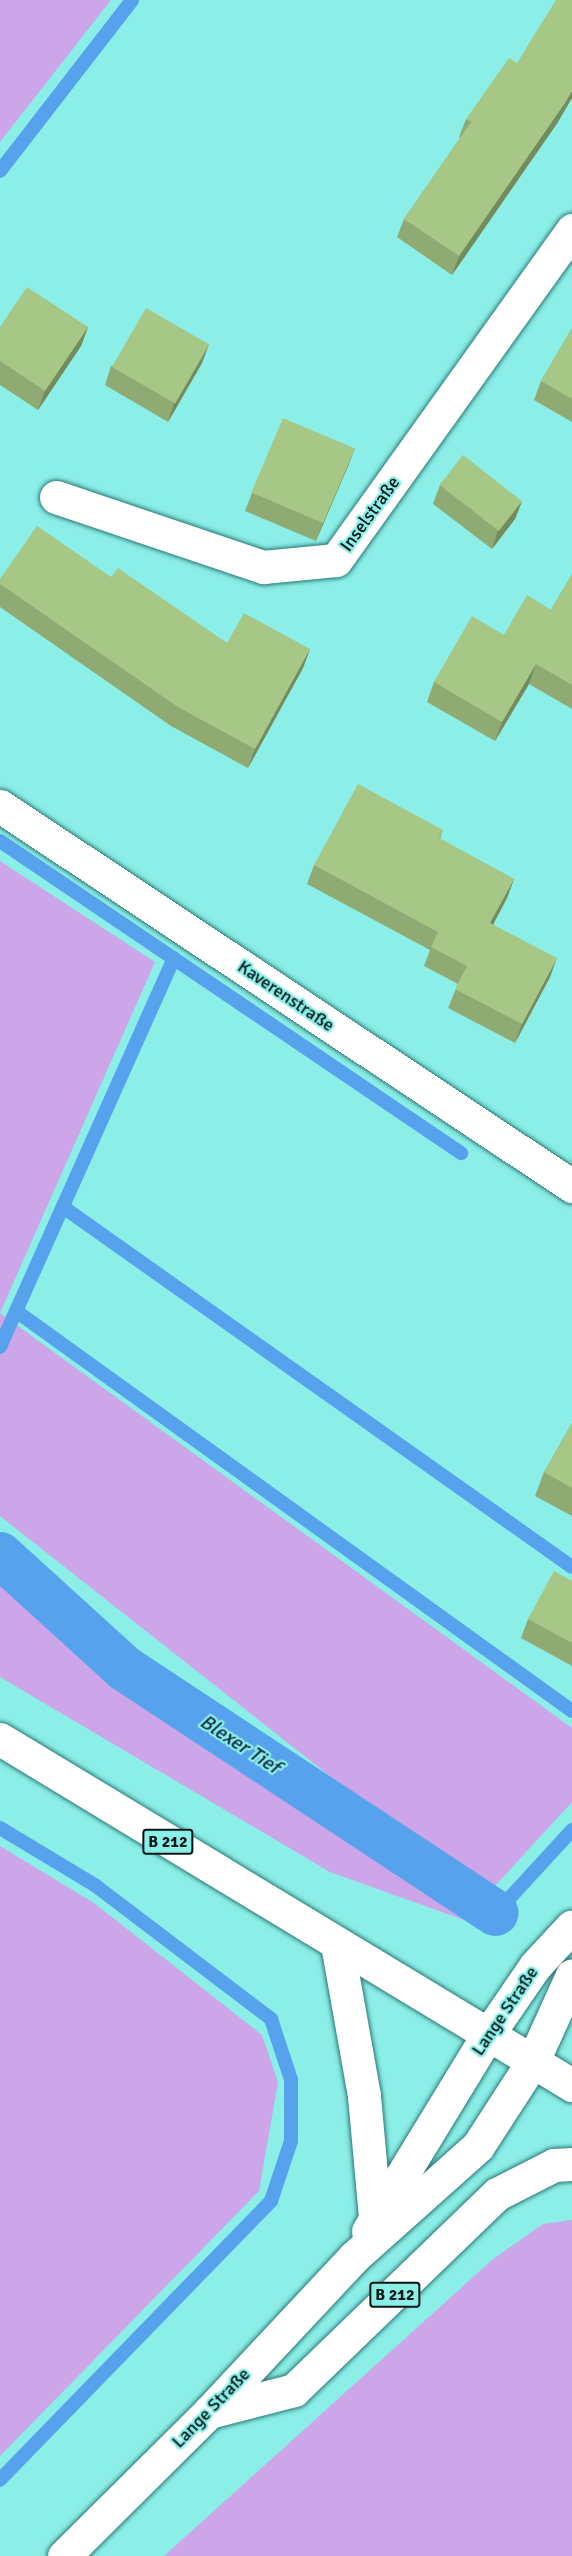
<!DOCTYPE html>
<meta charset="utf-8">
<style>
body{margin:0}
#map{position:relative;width:572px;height:2556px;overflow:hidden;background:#8beee7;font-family:Signika,sans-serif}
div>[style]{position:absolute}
.green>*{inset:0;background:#cca6e8}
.stream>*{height:14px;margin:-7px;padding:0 7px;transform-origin:7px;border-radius:7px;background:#57a2ec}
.canal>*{height:46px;margin:-23px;padding:0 23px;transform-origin:23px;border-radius:23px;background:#57a2ec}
.roads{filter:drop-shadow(0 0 2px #297874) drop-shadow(0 0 2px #297874)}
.minor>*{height:33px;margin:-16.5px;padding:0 16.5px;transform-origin:16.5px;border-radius:16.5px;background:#fff}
.major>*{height:33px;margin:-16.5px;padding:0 16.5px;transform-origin:16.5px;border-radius:16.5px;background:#fff}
.wall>*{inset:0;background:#8fab73}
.shaded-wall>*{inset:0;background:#748b5e}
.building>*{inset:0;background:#a6c786;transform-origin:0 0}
span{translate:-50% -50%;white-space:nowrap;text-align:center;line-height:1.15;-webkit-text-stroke:4.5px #8beee7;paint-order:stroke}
.shield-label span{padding:2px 4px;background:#8beee7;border:2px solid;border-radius:4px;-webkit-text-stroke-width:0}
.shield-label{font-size:16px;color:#011514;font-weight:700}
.street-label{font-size:18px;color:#011514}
.water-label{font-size:20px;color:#0d2c4a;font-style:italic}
</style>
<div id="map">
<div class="green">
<div style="clip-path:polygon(0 0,111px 0,0 142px)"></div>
<div style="clip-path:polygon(0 861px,155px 962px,0 1313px,572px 1728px,572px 1802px,495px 1886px,468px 1885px,0 1516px)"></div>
<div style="clip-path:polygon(0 1579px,120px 1690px,481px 1926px,330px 1872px,0 1677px)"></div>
<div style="clip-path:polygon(0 1846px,94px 1903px,262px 2035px,278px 2082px,259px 2191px,0 2456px)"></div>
<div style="clip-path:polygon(572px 2220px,572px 2556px,164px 2556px,492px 2260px,543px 2224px)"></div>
</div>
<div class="stream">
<div style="left:0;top:171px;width:216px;rotate:-52.3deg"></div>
<div style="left:0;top:841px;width:557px;rotate:34.09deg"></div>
<div style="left:63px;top:1207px;width:623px;rotate:35.27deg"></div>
<div style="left:16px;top:1311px;width:685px;rotate:35.73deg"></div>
<div style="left:0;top:1347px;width:426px;rotate:-65.9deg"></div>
<div style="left:0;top:1828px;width:112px;rotate:31.1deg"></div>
<div style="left:96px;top:1886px;width:220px;rotate:37.2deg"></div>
<div style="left:271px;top:2019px;width:64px;rotate:71.8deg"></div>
<div style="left:291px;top:2080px;width:61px;rotate:90deg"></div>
<div style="left:291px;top:2141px;width:63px;rotate:108.4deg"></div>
<div style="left:271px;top:2201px;width:389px;rotate:134.2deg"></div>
<div style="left:496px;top:1913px;width:113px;rotate:-47.5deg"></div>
</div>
<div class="canal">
<div style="left:0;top:1555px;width:168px;rotate:42.3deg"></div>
<div style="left:124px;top:1668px;width:445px;rotate:33.4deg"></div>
</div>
<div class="roads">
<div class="minor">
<div style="left:56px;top:497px;width:219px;rotate:18.7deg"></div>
<div style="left:263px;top:567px;width:73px;rotate:-5.5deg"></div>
<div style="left:336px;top:560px;width:406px;rotate:-54.4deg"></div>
<div style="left:0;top:806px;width:687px;rotate:33.6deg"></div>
<div style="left:368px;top:2231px;width:232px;rotate:-58.6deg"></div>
<div style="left:489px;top:2033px;width:81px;rotate:-55.5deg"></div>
<div style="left:535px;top:1966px;width:54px;rotate:-47.2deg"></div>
<div style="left:64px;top:2556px;width:204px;rotate:-44.8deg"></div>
<div style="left:209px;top:2412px;width:212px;rotate:-46.9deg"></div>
<div style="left:354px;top:2257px;width:166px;rotate:-41.8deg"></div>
<div style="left:478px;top:2146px;width:101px;rotate:-57.1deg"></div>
<div style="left:533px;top:2061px;width:94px;rotate:-65.6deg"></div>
</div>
<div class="major">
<div style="left:0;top:1739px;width:669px;rotate:31.17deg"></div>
<div style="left:337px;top:1944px;width:154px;rotate:79.9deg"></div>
<div style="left:364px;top:2096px;width:122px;rotate:84.8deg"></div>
<div style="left:209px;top:2412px;width:88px;rotate:-14.5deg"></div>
<div style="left:294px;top:2390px;width:282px;rotate:-44deg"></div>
<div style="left:497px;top:2194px;width:64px;rotate:-27deg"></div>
<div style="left:554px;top:2165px;width:18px;rotate:-3deg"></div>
</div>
</div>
<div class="wall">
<div style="clip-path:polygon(466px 119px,558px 122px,452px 275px,397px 237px,404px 219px,460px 138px,459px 137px)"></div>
<div style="clip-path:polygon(0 327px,88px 327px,81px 346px,38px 410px,0 385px)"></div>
<div style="clip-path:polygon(572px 328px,572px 422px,534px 400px,541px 381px)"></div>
<div style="clip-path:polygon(209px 344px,202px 363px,168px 422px,105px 385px,111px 366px)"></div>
<div style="clip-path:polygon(355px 448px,348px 466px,316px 541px,245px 511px,252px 493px)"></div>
<div style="clip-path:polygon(440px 485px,522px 501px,515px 519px,492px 549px,433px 504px)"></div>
<div style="clip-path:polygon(572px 574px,572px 709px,529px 684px,495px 741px,427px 702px,434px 682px,504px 635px,551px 610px)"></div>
<div style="clip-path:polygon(111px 577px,227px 643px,310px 649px,303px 668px,248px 768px,171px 726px,0 607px,0 584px)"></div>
<div style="clip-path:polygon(443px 830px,440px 839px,514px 879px,507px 898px,493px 924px,550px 977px,515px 1043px,448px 1008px,458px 984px,424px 966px,430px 950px,307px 884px,314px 865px)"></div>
<div style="clip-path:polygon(572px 1423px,572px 1516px,535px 1496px,544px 1472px)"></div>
<div style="clip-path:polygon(572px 1581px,572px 1666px,521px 1638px,528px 1619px)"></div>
</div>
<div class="shaded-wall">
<div style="clip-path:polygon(572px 91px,572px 98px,558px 122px,452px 275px,459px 256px)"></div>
<div style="clip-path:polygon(88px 327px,81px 346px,38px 410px,45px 391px)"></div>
<div style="clip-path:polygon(209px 344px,202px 363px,168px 422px,174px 403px)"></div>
<div style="clip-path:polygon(355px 448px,348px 466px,316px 541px,323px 523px)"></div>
<div style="clip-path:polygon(522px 501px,515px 519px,492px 549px,498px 530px)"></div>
<div style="clip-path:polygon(310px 649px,303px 668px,248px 768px,255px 749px)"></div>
<div style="clip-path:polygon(536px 664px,529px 684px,495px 741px,502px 722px)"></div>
<div style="clip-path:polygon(514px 879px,507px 898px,484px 942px,490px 923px)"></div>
<div style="clip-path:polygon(557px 958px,550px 977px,515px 1043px,522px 1024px)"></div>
</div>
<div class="building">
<div style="clip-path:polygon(556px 0,572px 0,572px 91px,565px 103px,459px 256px,404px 219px,471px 122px,466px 119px,509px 58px,517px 63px)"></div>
<div style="clip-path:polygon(27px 287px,88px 327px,45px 391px,0 361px,0 327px)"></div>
<div style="left:146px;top:308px;width:73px;height:68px;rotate:30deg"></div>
<div style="clip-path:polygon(572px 328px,572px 399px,541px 381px)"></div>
<div style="left:283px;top:418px;width:78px;height:81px;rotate:23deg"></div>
<div style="left:463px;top:455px;width:75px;height:38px;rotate:38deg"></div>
<div style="clip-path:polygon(37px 526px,111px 577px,118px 568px,227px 643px,244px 613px,310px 649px,255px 749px,178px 707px,0 584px,0 579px)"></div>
<div style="clip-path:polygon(572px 574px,572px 685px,536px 664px,502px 722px,434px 682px,472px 616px,504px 635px,527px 595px,551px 610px)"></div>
<div style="clip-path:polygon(358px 784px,443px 830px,439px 838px,514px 879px,490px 923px,557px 958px,522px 1024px,455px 989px,467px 966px,431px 947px,438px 932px,314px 865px)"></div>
<div style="clip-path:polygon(572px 1423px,572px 1488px,544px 1472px)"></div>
<div style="clip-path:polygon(554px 1571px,572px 1581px,572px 1643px,528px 1619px)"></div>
</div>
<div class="shield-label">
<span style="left:168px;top:1842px">B 212</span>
<span style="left:395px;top:2295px">B 212</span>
</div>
<div class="street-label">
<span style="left:370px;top:514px;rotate:-54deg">Inselstraße</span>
<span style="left:286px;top:996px;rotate:34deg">Kaverenstraße</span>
<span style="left:505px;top:2011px;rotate:-56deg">Lange Straße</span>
<span style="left:211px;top:2408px;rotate:-46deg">Lange Straße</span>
</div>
<div class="water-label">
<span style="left:240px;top:1744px;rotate:33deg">Blexer Tief</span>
</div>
</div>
